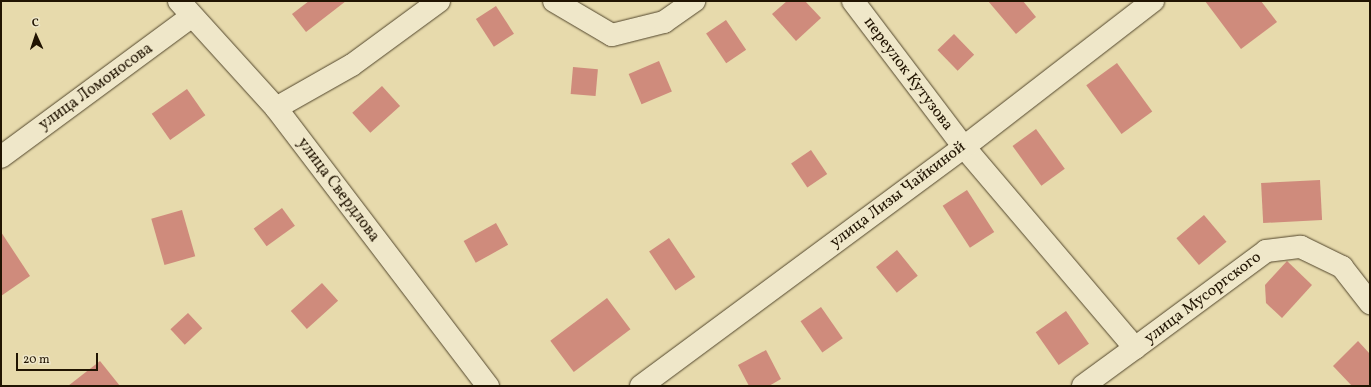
<!DOCTYPE html>
<meta charset="utf-8">
<style>
body{margin:0}
#map{position:relative;width:1371px;height:387px;overflow:hidden;background:#e7daac;font-family:Vollkorn,serif}
div>[style]{position:absolute}
.building>*{inset:0;background:#cf8b7c;transform-origin:0 0}
.roads{filter:drop-shadow(0 0 1px #52462c) drop-shadow(0 0 1px #52462c)}
.minor>*{height:22px;margin:-11px;padding:0 11px;transform-origin:11px;border-radius:11px;background:#efe7c9}
span{translate:-50% -50%;white-space:nowrap;text-align:center;line-height:1.15;-webkit-text-stroke:3px #efe7c9;paint-order:stroke}
.street-label{font-size:16px;color:#211402}
.frame{position:absolute;inset:0;border:2px solid #211402;pointer-events:none}
.north{position:absolute;left:16px;top:16px;width:40px;height:40px;-webkit-text-stroke:3px #efe7c9;paint-order:stroke;rotate:357deg;font-size:11px;font-weight:700;line-height:16px;text-align:center;color:#211402}
.north::after{content:'';display:block;margin:auto;width:14px;height:18px;background:#211402;clip-path:polygon(50% 0,100% 100%,50% 72%,0 100%)}
.scale{position:absolute;left:16px;top:353px;width:82px;height:18px;box-sizing:border-box;border:2px solid #211402;border-top:0;padding-left:5px;font-size:12px;line-height:14px;white-space:nowrap;color:#211402;-webkit-text-stroke:3px #efe7c9;paint-order:stroke}
</style>
<div id="map">
<div class="building">
<div style="clip-path:polygon(309px 1px,346px 1px,306px 32px,292px 14px)"></div>
<div style="clip-path:polygon(787px 1px,805px 1px,821px 18px,796px 41px,772px 14px)"></div>
<div style="clip-path:polygon(988px 1px,1023px 1px,1036px 17px,1016px 34px)"></div>
<div style="clip-path:polygon(1205px 1px,1261px 1px,1277px 22px,1241px 49px)"></div>
<div style="left:496px;top:6px;width:33px;height:24px;rotate:57deg"></div>
<div style="left:726px;top:20px;width:36px;height:24px;rotate:56deg"></div>
<div style="left:954px;top:34px;width:29px;height:23px;rotate:46deg"></div>
<div style="left:659px;top:61px;width:33px;height:33px;rotate:67deg"></div>
<div style="left:1117px;top:63px;width:60px;height:38px;rotate:54deg"></div>
<div style="left:573px;top:67px;width:25px;height:27px;rotate:5deg"></div>
<div style="left:382px;top:86px;width:27px;height:40px;rotate:48deg"></div>
<div style="left:187px;top:89px;width:32px;height:43px;rotate:55deg"></div>
<div style="left:1036px;top:129px;width:49px;height:29px;rotate:54deg"></div>
<div style="left:811px;top:150px;width:29px;height:24px;rotate:56deg"></div>
<div style="left:1320px;top:180px;width:40px;height:59px;rotate:87deg"></div>
<div style="left:967px;top:190px;width:50px;height:29px;rotate:57deg"></div>
<div style="left:282px;top:208px;width:22px;height:35px;rotate:54deg"></div>
<div style="left:182px;top:210px;width:48px;height:32px;rotate:74deg"></div>
<div style="left:1204px;top:215px;width:35px;height:36px;rotate:50deg"></div>
<div style="left:496px;top:223px;width:25px;height:37px;rotate:61deg"></div>
<div style="clip-path:polygon(1px 232px,30px 276px,1px 296px)"></div>
<div style="left:669px;top:238px;width:47px;height:24px;rotate:56deg"></div>
<div style="left:897px;top:250px;width:33px;height:27px;rotate:51deg"></div>
<div style="clip-path:polygon(1287px 261px,1312px 285px,1282px 318px,1266px 303px,1265px 285px)"></div>
<div style="left:322px;top:283px;width:24px;height:42px;rotate:48deg"></div>
<div style="left:607px;top:298px;width:39px;height:71px;rotate:53deg"></div>
<div style="left:821px;top:307px;width:38px;height:25px;rotate:55deg"></div>
<div style="left:1066px;top:311px;width:40px;height:37px;rotate:55deg"></div>
<div style="left:188px;top:313px;width:21px;height:24px;rotate:47deg"></div>
<div style="clip-path:polygon(1358px 341px,1370px 354px,1370px 386px,1352px 386px,1333px 366px)"></div>
<div style="clip-path:polygon(766px 350px,781px 379px,769px 386px,749px 386px,738px 365px)"></div>
<div style="clip-path:polygon(100px 361px,120px 386px,68px 386px)"></div>
</div>
<div class="roads">
<div class="minor">
<div style="left:179px;top:1px;width:144px;rotate:47.8deg"></div>
<div style="left:276px;top:108px;width:350px;rotate:52.7deg"></div>
<div style="left:554px;top:1px;width:67px;rotate:30.4deg"></div>
<div style="left:612px;top:35px;width:54px;rotate:-14deg"></div>
<div style="left:664px;top:22px;width:37px;rotate:-35deg"></div>
<div style="left:853px;top:1px;width:183px;rotate:52.8deg"></div>
<div style="left:964px;top:147px;width:264px;rotate:49.6deg"></div>
<div style="left:1135px;top:348px;width:163px;rotate:-36.5deg"></div>
<div style="left:1266px;top:251px;width:35px;rotate:-7deg"></div>
<div style="left:1301px;top:247px;width:46px;rotate:26deg"></div>
<div style="left:1342px;top:267px;width:46px;rotate:52.1deg"></div>
<div style="left:276px;top:108px;width:87px;rotate:-29.5deg"></div>
<div style="left:352px;top:65px;width:108px;rotate:-36.3deg"></div>
<div style="left:1px;top:157px;width:236px;rotate:-36.4deg"></div>
<div style="left:641px;top:386px;width:402px;rotate:-36.5deg"></div>
<div style="left:964px;top:147px;width:239px;rotate:-37.7deg"></div>
<div style="left:1083px;top:386px;width:64px;rotate:-36.2deg"></div>
</div>
</div>
<div class="street-label">
<span style="left:908px;top:74px;rotate:53deg">переулок Кутузова</span>
<span style="left:96px;top:87px;rotate:-36deg">улица Ломоносова</span>
<span style="left:338px;top:190px;rotate:53deg">улица Свердлова</span>
<span style="left:898px;top:195px;rotate:-37deg">улица Лизы Чайкиной</span>
<span style="left:1203px;top:298px;rotate:-37deg">улица Мусоргского</span>
</div>
<div class="frame"></div>
<div class="north">С</div>
<div class="scale">20 m</div>
</div>
